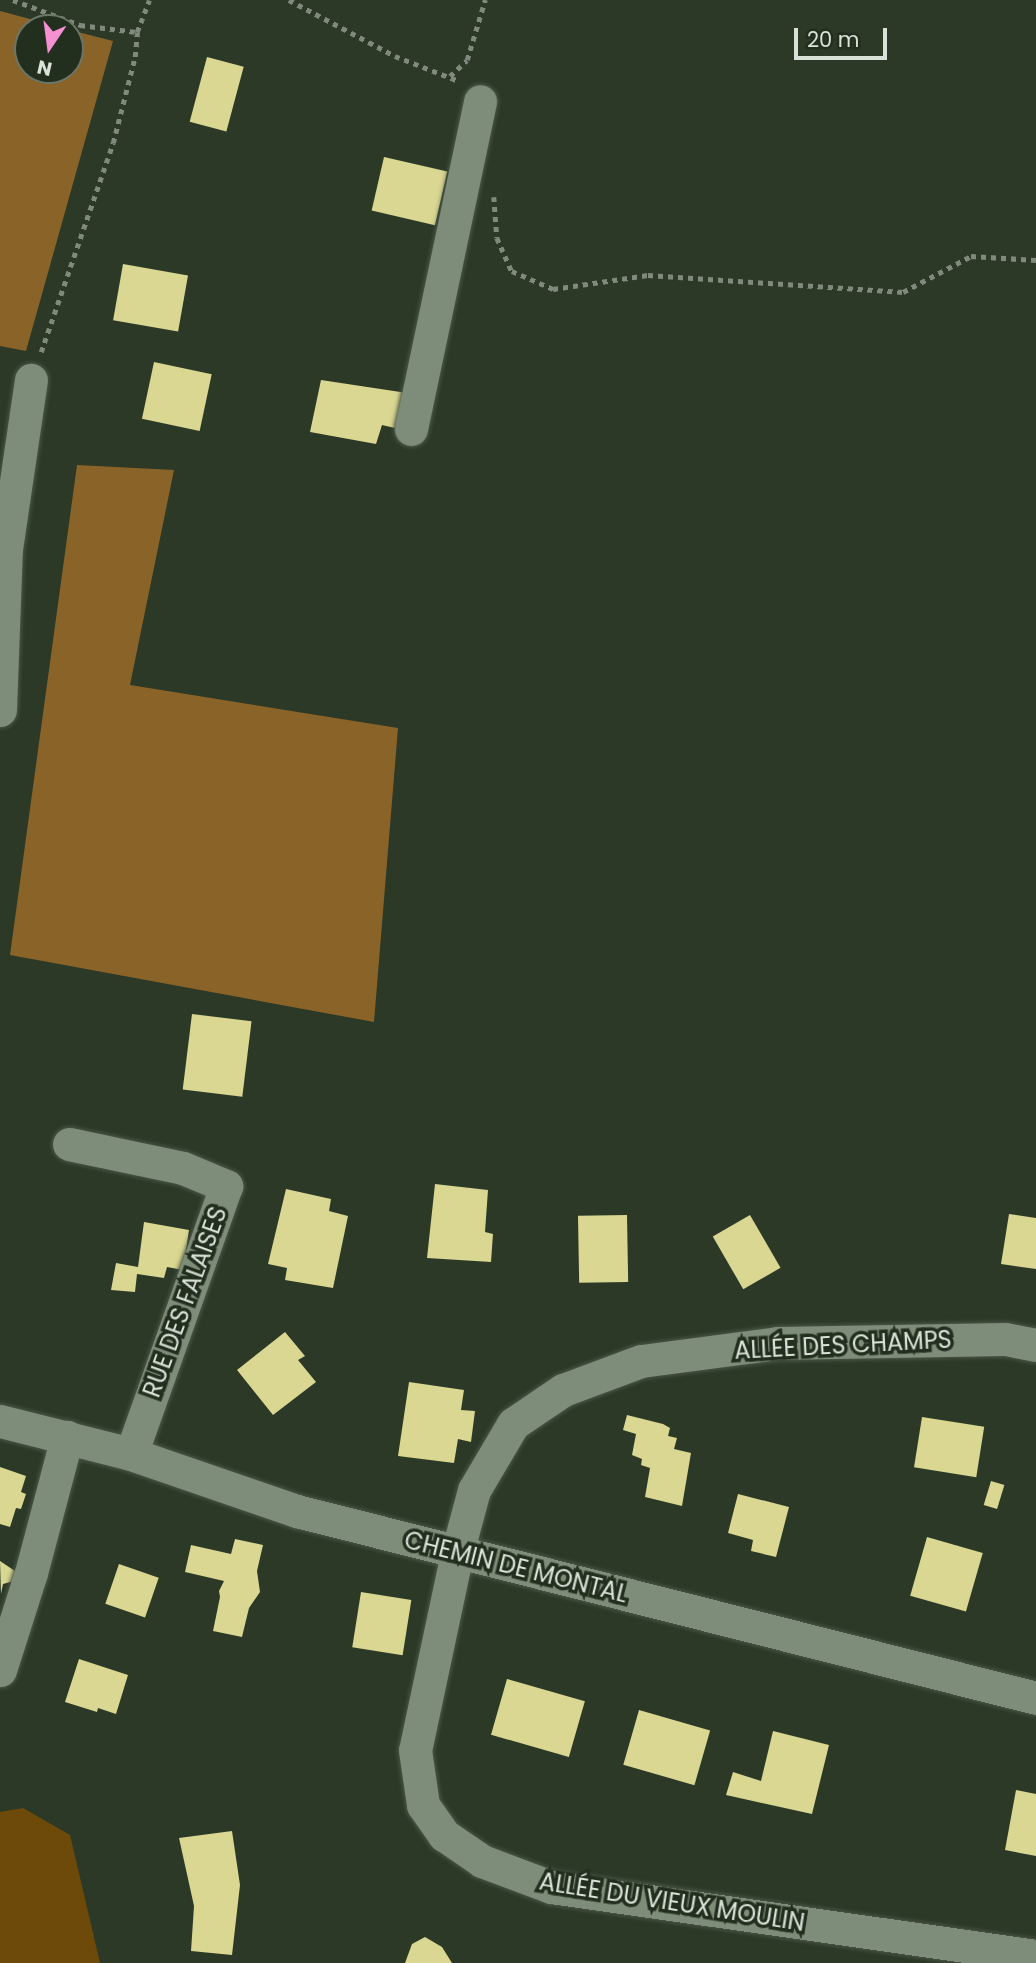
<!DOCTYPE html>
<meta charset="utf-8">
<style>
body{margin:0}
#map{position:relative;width:1036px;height:1963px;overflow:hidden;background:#2c3927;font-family:Poppins,sans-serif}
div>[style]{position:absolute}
.green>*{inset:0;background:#6d4a09}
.forest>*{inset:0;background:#896328}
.building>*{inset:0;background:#d9d791;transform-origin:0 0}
.path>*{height:4.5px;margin-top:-2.25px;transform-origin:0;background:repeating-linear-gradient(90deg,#808a7c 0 5px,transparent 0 10px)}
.roads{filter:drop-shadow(0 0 2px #4b5648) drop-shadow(0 0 2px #4b5648)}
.minor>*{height:33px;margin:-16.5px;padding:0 16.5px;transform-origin:16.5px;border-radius:16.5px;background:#7e8d79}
span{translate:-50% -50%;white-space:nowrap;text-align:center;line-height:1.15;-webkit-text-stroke:7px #222e1e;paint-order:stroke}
.street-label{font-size:24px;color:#dae2d7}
.north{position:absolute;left:14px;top:14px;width:70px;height:70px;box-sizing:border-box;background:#222e1e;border:2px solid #6c7668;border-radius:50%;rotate:193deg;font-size:19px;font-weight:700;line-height:28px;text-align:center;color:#dae2d7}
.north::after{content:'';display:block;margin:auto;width:24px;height:32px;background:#f591d2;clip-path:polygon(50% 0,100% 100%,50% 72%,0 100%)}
.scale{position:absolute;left:794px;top:28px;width:93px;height:32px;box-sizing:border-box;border:4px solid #dae2d7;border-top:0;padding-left:9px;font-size:21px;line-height:24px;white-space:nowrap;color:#dae2d7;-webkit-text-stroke:5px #222e1e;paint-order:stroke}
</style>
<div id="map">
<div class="green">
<div style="clip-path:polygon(23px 1808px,70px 1835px,100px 1963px,0 1963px,0 1812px)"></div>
</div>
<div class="forest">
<div style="clip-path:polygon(0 11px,64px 28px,28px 28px,28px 70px,70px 70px,70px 30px,113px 41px,26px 351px,0 346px)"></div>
<div style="clip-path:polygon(77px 465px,174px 470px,130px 685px,398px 728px,374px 1022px,10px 955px)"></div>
</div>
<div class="building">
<div style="left:207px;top:57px;width:38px;height:67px;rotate:15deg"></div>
<div style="left:384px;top:157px;width:65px;height:55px;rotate:13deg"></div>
<div style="left:123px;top:264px;width:66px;height:57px;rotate:10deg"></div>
<div style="left:154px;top:362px;width:59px;height:58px;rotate:12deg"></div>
<div style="clip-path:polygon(321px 380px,407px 393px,395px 428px,382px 425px,376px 444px,310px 432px)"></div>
<div style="left:192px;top:1014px;width:60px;height:76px;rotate:7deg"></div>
<div style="clip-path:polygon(435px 1184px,488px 1190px,485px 1232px,493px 1234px,491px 1262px,427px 1258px)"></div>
<div style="clip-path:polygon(286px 1189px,331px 1199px,329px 1211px,348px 1216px,333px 1288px,285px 1280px,287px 1268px,268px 1264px)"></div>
<div style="clip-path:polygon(1009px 1214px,1036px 1218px,1036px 1269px,1001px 1264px)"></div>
<div style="left:627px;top:1215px;width:67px;height:49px;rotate:89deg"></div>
<div style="left:750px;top:1215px;width:61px;height:43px;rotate:60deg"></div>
<div style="clip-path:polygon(144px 1222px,189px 1230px,183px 1270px,167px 1267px,164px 1278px,137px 1274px,135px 1292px,111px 1290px,116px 1263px,138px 1267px)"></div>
<div style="clip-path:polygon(285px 1332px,305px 1356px,298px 1360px,316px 1382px,273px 1415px,237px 1370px)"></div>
<div style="clip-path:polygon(409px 1382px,464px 1390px,461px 1410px,475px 1411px,471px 1442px,458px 1439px,454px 1463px,398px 1456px)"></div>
<div style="clip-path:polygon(627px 1415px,663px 1424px,670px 1428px,668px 1436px,677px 1438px,674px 1449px,691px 1453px,682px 1506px,645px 1497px,650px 1468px,641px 1465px,642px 1459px,632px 1455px,636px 1434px,623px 1430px)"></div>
<div style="left:922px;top:1417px;width:63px;height:51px;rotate:9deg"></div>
<div style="clip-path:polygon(0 1467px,26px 1476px,21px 1492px,26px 1494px,21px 1509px,16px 1508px,10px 1527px,0 1524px)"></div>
<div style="left:991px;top:1481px;width:14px;height:25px;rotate:17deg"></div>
<div style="clip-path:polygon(738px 1494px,789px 1507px,776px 1557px,751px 1551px,753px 1540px,728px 1533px)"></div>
<div style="left:927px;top:1537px;width:58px;height:61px;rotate:16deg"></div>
<div style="clip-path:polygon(235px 1539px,263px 1545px,257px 1571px,260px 1592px,249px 1608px,242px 1637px,213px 1631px,220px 1597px,219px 1591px,224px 1581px,185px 1572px,191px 1545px,231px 1554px)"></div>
<div style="clip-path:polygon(0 1561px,15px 1571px,14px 1581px,3px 1584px,1px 1594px)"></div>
<div style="left:119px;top:1564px;width:42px;height:42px;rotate:19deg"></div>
<div style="left:361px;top:1592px;width:51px;height:56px;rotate:9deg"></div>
<div style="clip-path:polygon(79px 1659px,128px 1675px,116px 1714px,98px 1708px,97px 1712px,65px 1702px)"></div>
<div style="left:507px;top:1679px;width:81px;height:58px;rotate:16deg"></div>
<div style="left:639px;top:1710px;width:74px;height:57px;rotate:16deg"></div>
<div style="clip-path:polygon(773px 1731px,829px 1745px,812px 1814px,726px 1795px,733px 1772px,761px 1781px)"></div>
<div style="clip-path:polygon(1016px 1790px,1036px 1794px,1036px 1856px,1005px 1850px)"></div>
<div style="clip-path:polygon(232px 1831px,240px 1885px,232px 1955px,191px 1951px,194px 1906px,179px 1838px)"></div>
<div style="clip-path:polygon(425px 1937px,442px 1947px,452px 1963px,405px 1963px,412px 1944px)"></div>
</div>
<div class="path">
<div style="left:13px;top:0;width:72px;rotate:20.5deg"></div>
<div style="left:80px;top:25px;width:57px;rotate:7deg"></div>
<div style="left:137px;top:32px;width:34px;rotate:-69deg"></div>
<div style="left:289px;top:0;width:120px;rotate:27.8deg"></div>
<div style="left:395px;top:56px;width:69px;rotate:21.3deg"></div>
<div style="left:450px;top:76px;width:23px;rotate:-43deg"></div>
<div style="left:467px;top:60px;width:63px;rotate:-73.3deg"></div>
<div style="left:494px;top:197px;width:41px;rotate:85.8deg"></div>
<div style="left:497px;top:238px;width:36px;rotate:66deg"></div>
<div style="left:512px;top:271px;width:45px;rotate:23.7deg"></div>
<div style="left:553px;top:289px;width:96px;rotate:-8.4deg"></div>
<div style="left:648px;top:275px;width:256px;rotate:3.8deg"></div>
<div style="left:903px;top:292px;width:77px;rotate:-27.9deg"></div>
<div style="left:971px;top:256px;width:65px;rotate:3.5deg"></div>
<div style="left:41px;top:352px;width:221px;rotate:-71deg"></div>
<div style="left:113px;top:143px;width:89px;rotate:-75.7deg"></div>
<div style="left:135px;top:57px;width:25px;rotate:-85deg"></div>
</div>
<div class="roads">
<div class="minor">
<div style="left:411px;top:429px;width:335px;rotate:-78.1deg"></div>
<div style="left:0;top:710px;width:161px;rotate:-87.9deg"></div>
<div style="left:6px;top:549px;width:171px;rotate:-81.6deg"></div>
<div style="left:69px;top:1144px;width:116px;rotate:11.9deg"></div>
<div style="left:183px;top:1168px;width:47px;rotate:22.7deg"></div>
<div style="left:226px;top:1186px;width:284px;rotate:109.5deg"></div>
<div style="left:1036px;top:1345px;width:32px;rotate:-169deg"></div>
<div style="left:1005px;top:1339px;width:227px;rotate:179deg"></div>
<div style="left:778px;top:1343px;width:138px;rotate:172.5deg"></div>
<div style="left:641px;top:1361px;width:83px;rotate:159.6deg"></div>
<div style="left:563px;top:1390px;width:60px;rotate:145.8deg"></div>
<div style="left:513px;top:1424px;width:77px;rotate:120.6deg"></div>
<div style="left:474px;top:1490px;width:65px;rotate:105.1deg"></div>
<div style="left:457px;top:1553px;width:201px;rotate:102deg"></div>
<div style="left:415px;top:1750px;width:56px;rotate:81.7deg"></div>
<div style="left:423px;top:1805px;width:37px;rotate:55deg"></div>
<div style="left:444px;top:1835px;width:46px;rotate:34.4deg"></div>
<div style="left:482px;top:1861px;width:74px;rotate:20.6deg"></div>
<div style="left:551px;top:1887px;width:490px;rotate:8.1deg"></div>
<div style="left:0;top:1421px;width:135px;rotate:14.1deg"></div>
<div style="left:131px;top:1454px;width:176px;rotate:19deg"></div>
<div style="left:297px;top:1511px;width:762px;rotate:14.2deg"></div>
<div style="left:0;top:1670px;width:102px;rotate:-72.3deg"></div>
<div style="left:31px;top:1573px;width:141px;rotate:-75.2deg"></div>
</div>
</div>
<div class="street-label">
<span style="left:185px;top:1302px;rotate:-70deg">RUE DES FALAISES</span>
<span style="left:843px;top:1345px;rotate:-3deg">ALLÉE DES CHAMPS</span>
<span style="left:516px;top:1567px;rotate:14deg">CHEMIN DE MONTAL</span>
<span style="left:672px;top:1902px;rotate:9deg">ALLÉE DU VIEUX MOULIN</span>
</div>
<div class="north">N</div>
<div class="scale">20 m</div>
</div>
